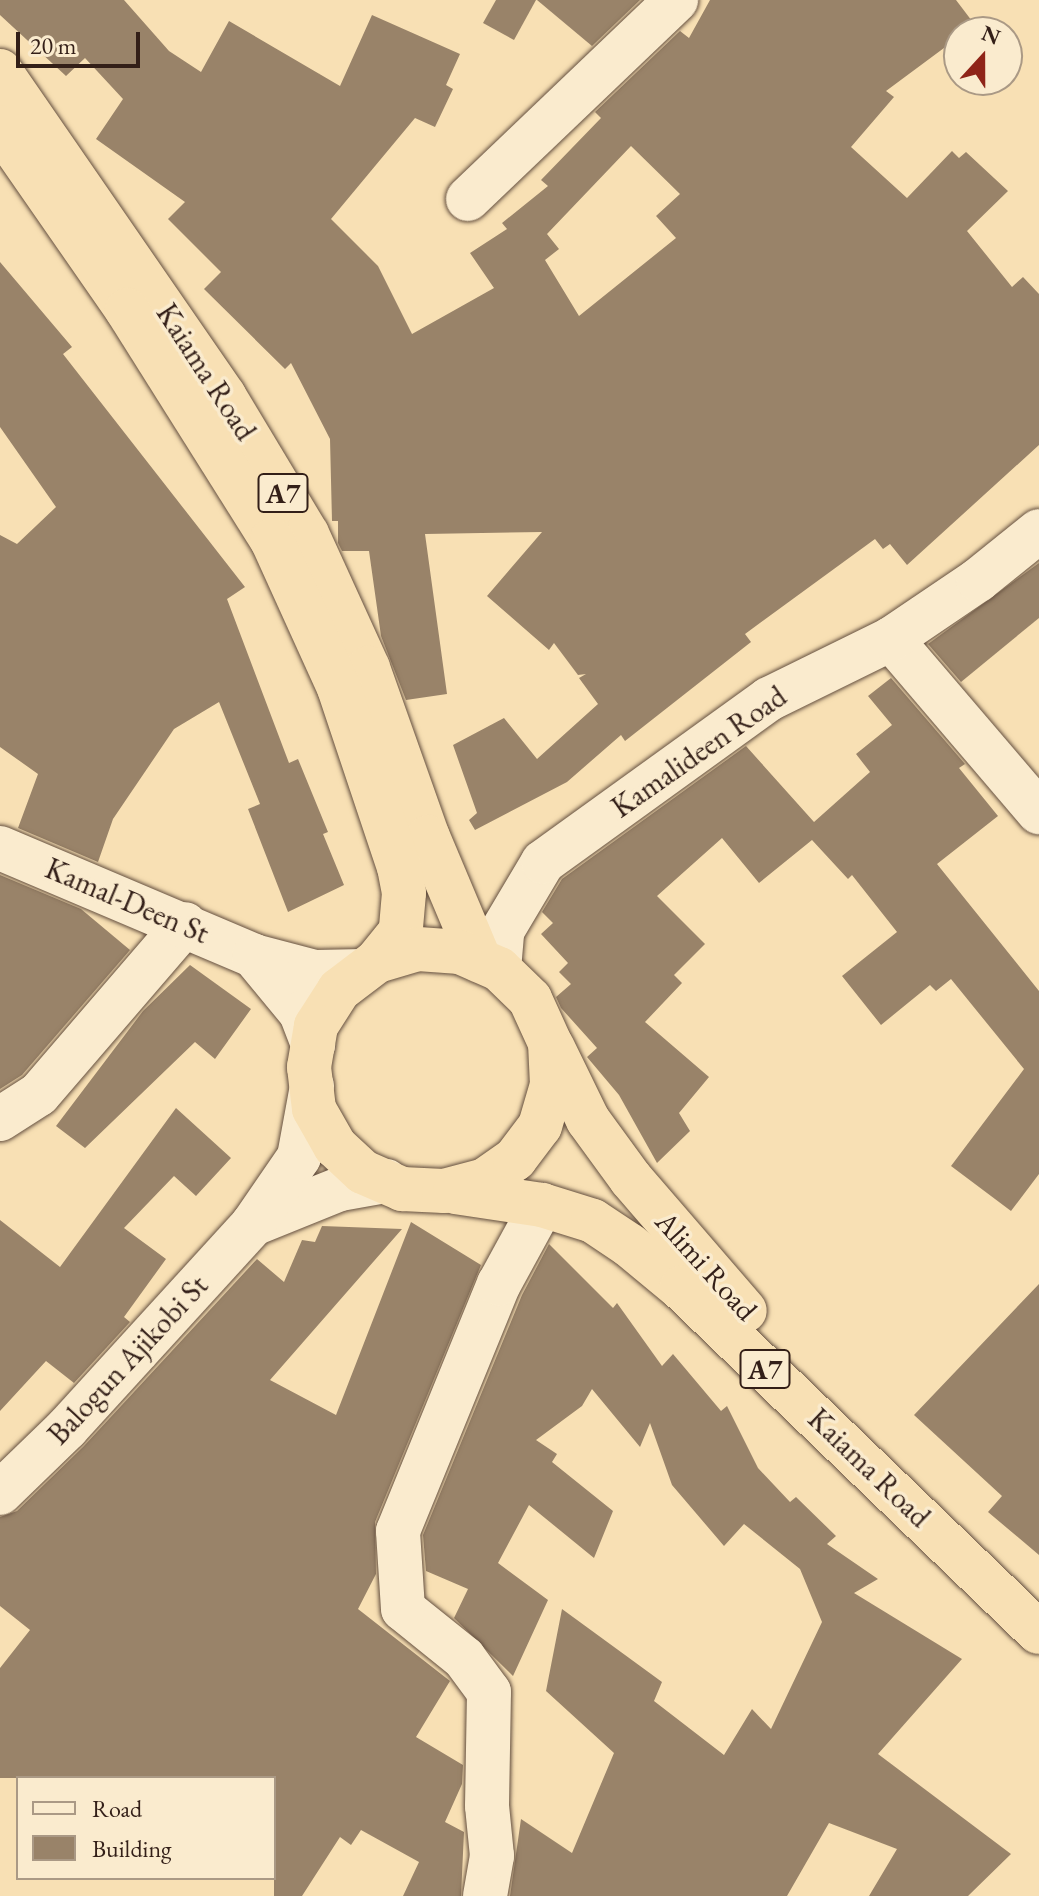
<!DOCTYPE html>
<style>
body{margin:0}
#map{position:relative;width:1039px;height:1896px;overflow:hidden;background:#f8e0b4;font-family:"EB Garamond",serif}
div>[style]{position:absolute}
.building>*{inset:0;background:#998369}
.roads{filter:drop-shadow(0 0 2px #644f3f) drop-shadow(0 0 2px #644f3f)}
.minor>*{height:44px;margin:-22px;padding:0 22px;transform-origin:22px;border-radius:22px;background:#faebce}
.tertiary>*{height:44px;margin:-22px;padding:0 22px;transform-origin:22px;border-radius:22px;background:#faebce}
.trunk>*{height:44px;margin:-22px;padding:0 22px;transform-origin:22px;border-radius:22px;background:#f8e0b4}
span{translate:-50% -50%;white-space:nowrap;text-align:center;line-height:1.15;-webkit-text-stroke:7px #faebce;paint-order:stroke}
.shield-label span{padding:2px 6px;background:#faebce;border:2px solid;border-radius:6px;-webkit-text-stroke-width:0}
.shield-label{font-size:28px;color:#331f18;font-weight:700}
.street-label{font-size:30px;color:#331f18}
.legend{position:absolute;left:16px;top:1776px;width:260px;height:104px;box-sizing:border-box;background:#faebce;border:2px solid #aa9985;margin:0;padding:10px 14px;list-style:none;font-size:24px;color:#331f18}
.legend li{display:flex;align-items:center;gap:16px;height:40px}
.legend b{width:40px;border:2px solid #aa9985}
.north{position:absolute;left:943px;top:16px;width:80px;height:80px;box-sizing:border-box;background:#faebce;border:2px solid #aa9985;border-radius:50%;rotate:21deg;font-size:22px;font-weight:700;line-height:32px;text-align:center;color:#331f18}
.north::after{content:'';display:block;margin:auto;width:28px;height:36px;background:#8f2418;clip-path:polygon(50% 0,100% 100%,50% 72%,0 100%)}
.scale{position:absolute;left:16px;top:32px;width:124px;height:36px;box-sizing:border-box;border:4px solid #331f18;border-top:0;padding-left:10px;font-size:24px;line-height:28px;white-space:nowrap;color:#331f18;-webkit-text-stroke:6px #faebce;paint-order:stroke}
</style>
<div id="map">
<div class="building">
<div style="clip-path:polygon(evenodd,0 0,124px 0,169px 51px,201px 72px,229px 21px,340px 86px,372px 15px,460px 54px,446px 85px,453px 89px,435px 127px,415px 118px,331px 219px,378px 266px,412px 334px,494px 288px,470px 253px,507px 229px,502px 223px,548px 186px,541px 180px,601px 118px,595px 112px,680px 31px,689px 38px,710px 0,956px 0,975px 25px,886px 91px,894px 97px,851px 147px,907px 198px,952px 151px,959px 158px,966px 152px,1008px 191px,967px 231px,1012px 287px,1023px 277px,1039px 294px,1039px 445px,907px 565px,890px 544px,883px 549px,875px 539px,745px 634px,751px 642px,625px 741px,621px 735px,567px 782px,475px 830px,469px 820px,477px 813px,453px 745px,504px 718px,537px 759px,598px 704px,579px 678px,586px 674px,578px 675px,554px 643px,549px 650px,487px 596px,542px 532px,425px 534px,447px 694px,406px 700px,381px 636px,369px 551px,342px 551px,338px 543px,338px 521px,332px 521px,330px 439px,291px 363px,285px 369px,204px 289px,221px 272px,168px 219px,185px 202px,96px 139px,123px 99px,85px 58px,66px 76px,0 15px,0 0,631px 146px,680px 194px,656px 216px,676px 238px,579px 316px,545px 260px,559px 249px,547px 234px,631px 146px)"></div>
<div style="clip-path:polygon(496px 0,536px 0,514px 40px,483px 23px)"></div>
<div style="clip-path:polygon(537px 0,640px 0,592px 46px)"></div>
<div style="clip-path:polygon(0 262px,72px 347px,63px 354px,245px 587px,227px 599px,289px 763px,298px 759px,328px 832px,323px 834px,344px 885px,288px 912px,248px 809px,260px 804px,219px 702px,174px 729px,113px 819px,98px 862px,18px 828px,38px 774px,0 747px,0 535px,17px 544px,56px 507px,0 427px)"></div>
<div style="clip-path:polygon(1039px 563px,1039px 618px,961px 682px,928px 644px)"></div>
<div style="clip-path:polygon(891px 678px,965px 764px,959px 768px,998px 816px,937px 864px,1039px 991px,1039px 1174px,1011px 1211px,951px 1166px,1024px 1069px,951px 979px,936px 991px,930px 985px,881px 1025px,842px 976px,897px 932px,852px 875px,848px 879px,812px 840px,759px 883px,722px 838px,657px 896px,705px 944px,674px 975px,682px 983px,645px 1022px,709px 1077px,679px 1113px,690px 1131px,657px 1163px,619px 1095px,587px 1057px,597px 1048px,561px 1008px,556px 997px,571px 984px,559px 972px,568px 963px,541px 934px,553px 923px,542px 912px,562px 879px,746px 746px,814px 822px,870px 772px,856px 754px,892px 725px,868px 696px)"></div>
<div style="clip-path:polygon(0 875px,81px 909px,130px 950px,22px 1075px,0 1089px)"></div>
<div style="clip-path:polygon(190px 965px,251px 1009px,215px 1059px,195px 1042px,85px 1148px,56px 1126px,143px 1011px)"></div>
<div style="clip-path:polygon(176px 1108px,231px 1158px,196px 1196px,174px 1176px,124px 1228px,166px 1259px,124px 1317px,130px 1322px,74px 1383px,46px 1361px,0 1411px,0 1220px,60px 1267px)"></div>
<div style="clip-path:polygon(411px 1222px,481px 1265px,375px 1522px,376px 1574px,358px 1609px,450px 1681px,416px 1737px,463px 1765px,462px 1784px,445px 1822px,464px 1832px,461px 1896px,403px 1896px,419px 1862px,361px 1830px,351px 1845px,340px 1837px,302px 1896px,274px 1896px,274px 1778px,0 1778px,0 1668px,30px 1630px,0 1606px,0 1517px,17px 1511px,84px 1446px,257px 1259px,284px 1282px,302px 1240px,315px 1242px,322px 1226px,402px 1229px,270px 1380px,336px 1415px)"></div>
<div style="clip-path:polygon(549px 1244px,613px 1308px,617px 1303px,662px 1366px,673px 1354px,721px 1411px,727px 1406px,758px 1468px,790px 1502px,796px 1497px,836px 1536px,827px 1544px,878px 1579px,854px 1593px,962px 1659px,878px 1754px,1011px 1854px,968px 1896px,869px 1896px,897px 1849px,829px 1823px,787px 1896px,510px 1896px,521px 1819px,572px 1853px,614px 1753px,546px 1691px,562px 1609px,662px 1682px,654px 1701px,724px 1755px,752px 1709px,771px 1729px,822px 1622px,800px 1569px,744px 1524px,724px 1546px,672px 1485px,650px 1423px,640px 1447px,592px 1389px,582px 1406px,536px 1440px,557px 1454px,552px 1462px,613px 1511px,594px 1558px,529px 1505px,498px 1563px,548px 1600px,513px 1676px,454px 1618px,468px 1589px,426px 1571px,423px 1535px,522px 1295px)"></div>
<div style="clip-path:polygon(1039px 1284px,1039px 1555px,988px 1512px,1002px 1496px,914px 1415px)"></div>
</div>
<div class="roads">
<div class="minor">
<div style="left:468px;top:199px;width:288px;rotate:-43.7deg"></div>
<div style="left:891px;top:639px;width:228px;rotate:49.5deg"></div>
<div style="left:0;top:1119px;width:46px;rotate:-32.7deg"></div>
<div style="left:39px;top:1094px;width:224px;rotate:-49.3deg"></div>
<div style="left:485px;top:1896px;width:41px;rotate:-80.1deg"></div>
<div style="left:492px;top:1856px;width:50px;rotate:-95.7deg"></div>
<div style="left:487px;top:1806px;width:114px;rotate:-89deg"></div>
<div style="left:489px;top:1692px;width:42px;rotate:-126.3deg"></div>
<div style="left:464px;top:1658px;width:78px;rotate:-141.2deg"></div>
<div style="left:403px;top:1609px;width:78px;rotate:-93.7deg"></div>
<div style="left:398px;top:1531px;width:267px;rotate:-67.8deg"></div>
<div style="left:499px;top:1284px;width:90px;rotate:-61.4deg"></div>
</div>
<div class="tertiary">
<div style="left:0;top:848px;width:276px;rotate:23deg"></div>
<div style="left:254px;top:956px;width:63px;rotate:14.7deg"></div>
<div style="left:315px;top:972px;width:48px;rotate:-1.2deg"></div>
<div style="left:254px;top:956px;width:74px;rotate:50.5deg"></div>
<div style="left:301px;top:1013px;width:34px;rotate:69deg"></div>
<div style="left:499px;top:969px;width:38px;rotate:-85deg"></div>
<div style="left:502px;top:931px;width:80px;rotate:-59.3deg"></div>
<div style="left:543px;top:862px;width:279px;rotate:-35.8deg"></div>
<div style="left:769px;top:699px;width:136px;rotate:-26.2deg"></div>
<div style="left:891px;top:639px;width:105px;rotate:-34.1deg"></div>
<div style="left:978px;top:580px;width:78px;rotate:-38.8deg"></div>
<div style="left:253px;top:1224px;width:94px;rotate:-21.9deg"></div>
<div style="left:340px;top:1189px;width:47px;rotate:-9.9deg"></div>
<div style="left:0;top:1493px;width:93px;rotate:-44.1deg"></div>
<div style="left:67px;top:1428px;width:276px;rotate:-47.6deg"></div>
<div style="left:253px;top:1224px;width:81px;rotate:-55.5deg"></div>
<div style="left:299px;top:1157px;width:72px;rotate:-79.6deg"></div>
</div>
<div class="trunk">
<div style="left:0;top:71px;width:395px;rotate:55.4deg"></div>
<div style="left:224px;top:396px;width:161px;rotate:59deg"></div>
<div style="left:307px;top:534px;width:147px;rotate:65.5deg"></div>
<div style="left:368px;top:668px;width:179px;rotate:70.5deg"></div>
<div style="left:428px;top:837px;width:134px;rotate:67.2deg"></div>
<div style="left:0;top:127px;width:223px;rotate:55.2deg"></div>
<div style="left:127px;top:310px;width:272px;rotate:57.8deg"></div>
<div style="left:272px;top:540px;width:162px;rotate:65.6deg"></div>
<div style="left:339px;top:688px;width:189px;rotate:71.5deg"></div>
<div style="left:399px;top:867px;width:26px;rotate:79deg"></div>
<div style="left:404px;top:893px;width:38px;rotate:95deg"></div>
<div style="left:401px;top:931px;width:38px;rotate:129deg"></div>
<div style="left:377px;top:961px;width:48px;rotate:142.7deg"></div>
<div style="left:339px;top:990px;width:43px;rotate:122.6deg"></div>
<div style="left:316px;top:1026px;width:42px;rotate:99.7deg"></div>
<div style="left:309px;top:1067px;width:42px;rotate:83.2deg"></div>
<div style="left:314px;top:1109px;width:43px;rotate:60.4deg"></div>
<div style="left:335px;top:1146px;width:38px;rotate:43deg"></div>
<div style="left:363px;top:1172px;width:43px;rotate:23.6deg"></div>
<div style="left:402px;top:1189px;width:42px;rotate:2.7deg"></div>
<div style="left:444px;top:1191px;width:42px;rotate:-15deg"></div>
<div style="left:485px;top:1180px;width:37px;rotate:-35deg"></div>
<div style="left:515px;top:1159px;width:41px;rotate:-52.9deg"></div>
<div style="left:540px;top:1126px;width:43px;rotate:-73.7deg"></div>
<div style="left:552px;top:1085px;width:42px;rotate:-92.7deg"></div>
<div style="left:550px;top:1043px;width:48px;rotate:-114.4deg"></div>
<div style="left:530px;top:999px;width:43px;rotate:-135.9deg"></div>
<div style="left:499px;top:969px;width:43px;rotate:-156.4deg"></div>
<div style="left:460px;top:952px;width:42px;rotate:-175.9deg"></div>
<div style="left:418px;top:949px;width:43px;rotate:163.7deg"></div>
<div style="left:553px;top:1048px;width:80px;rotate:64.1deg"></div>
<div style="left:588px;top:1120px;width:73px;rotate:53.9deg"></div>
<div style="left:631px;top:1179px;width:174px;rotate:49.2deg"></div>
<div style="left:455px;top:1192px;width:88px;rotate:8.5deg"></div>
<div style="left:542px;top:1205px;width:53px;rotate:17.4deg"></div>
<div style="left:593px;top:1221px;width:43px;rotate:33.7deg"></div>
<div style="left:629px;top:1245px;width:67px;rotate:39.6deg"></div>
<div style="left:681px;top:1288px;width:496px;rotate:43.9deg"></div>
</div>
</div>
<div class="shield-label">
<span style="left:283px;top:493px">A7</span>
<span style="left:765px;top:1369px">A7</span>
</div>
<div class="street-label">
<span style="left:206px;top:372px;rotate:57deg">Kaiama Road</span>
<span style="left:699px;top:752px;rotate:-35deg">Kamalideen Road</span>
<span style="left:127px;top:901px;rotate:23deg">Kamal-Deen St</span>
<span style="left:706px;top:1266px;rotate:48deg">Alimi Road</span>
<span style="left:128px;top:1360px;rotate:-47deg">Balogun Ajikobi St</span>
<span style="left:869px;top:1468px;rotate:44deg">Kaiama Road</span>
</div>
<ul class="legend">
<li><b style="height:10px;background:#faebce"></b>Road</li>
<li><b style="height:22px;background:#998369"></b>Building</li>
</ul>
<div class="north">N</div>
<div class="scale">20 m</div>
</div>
